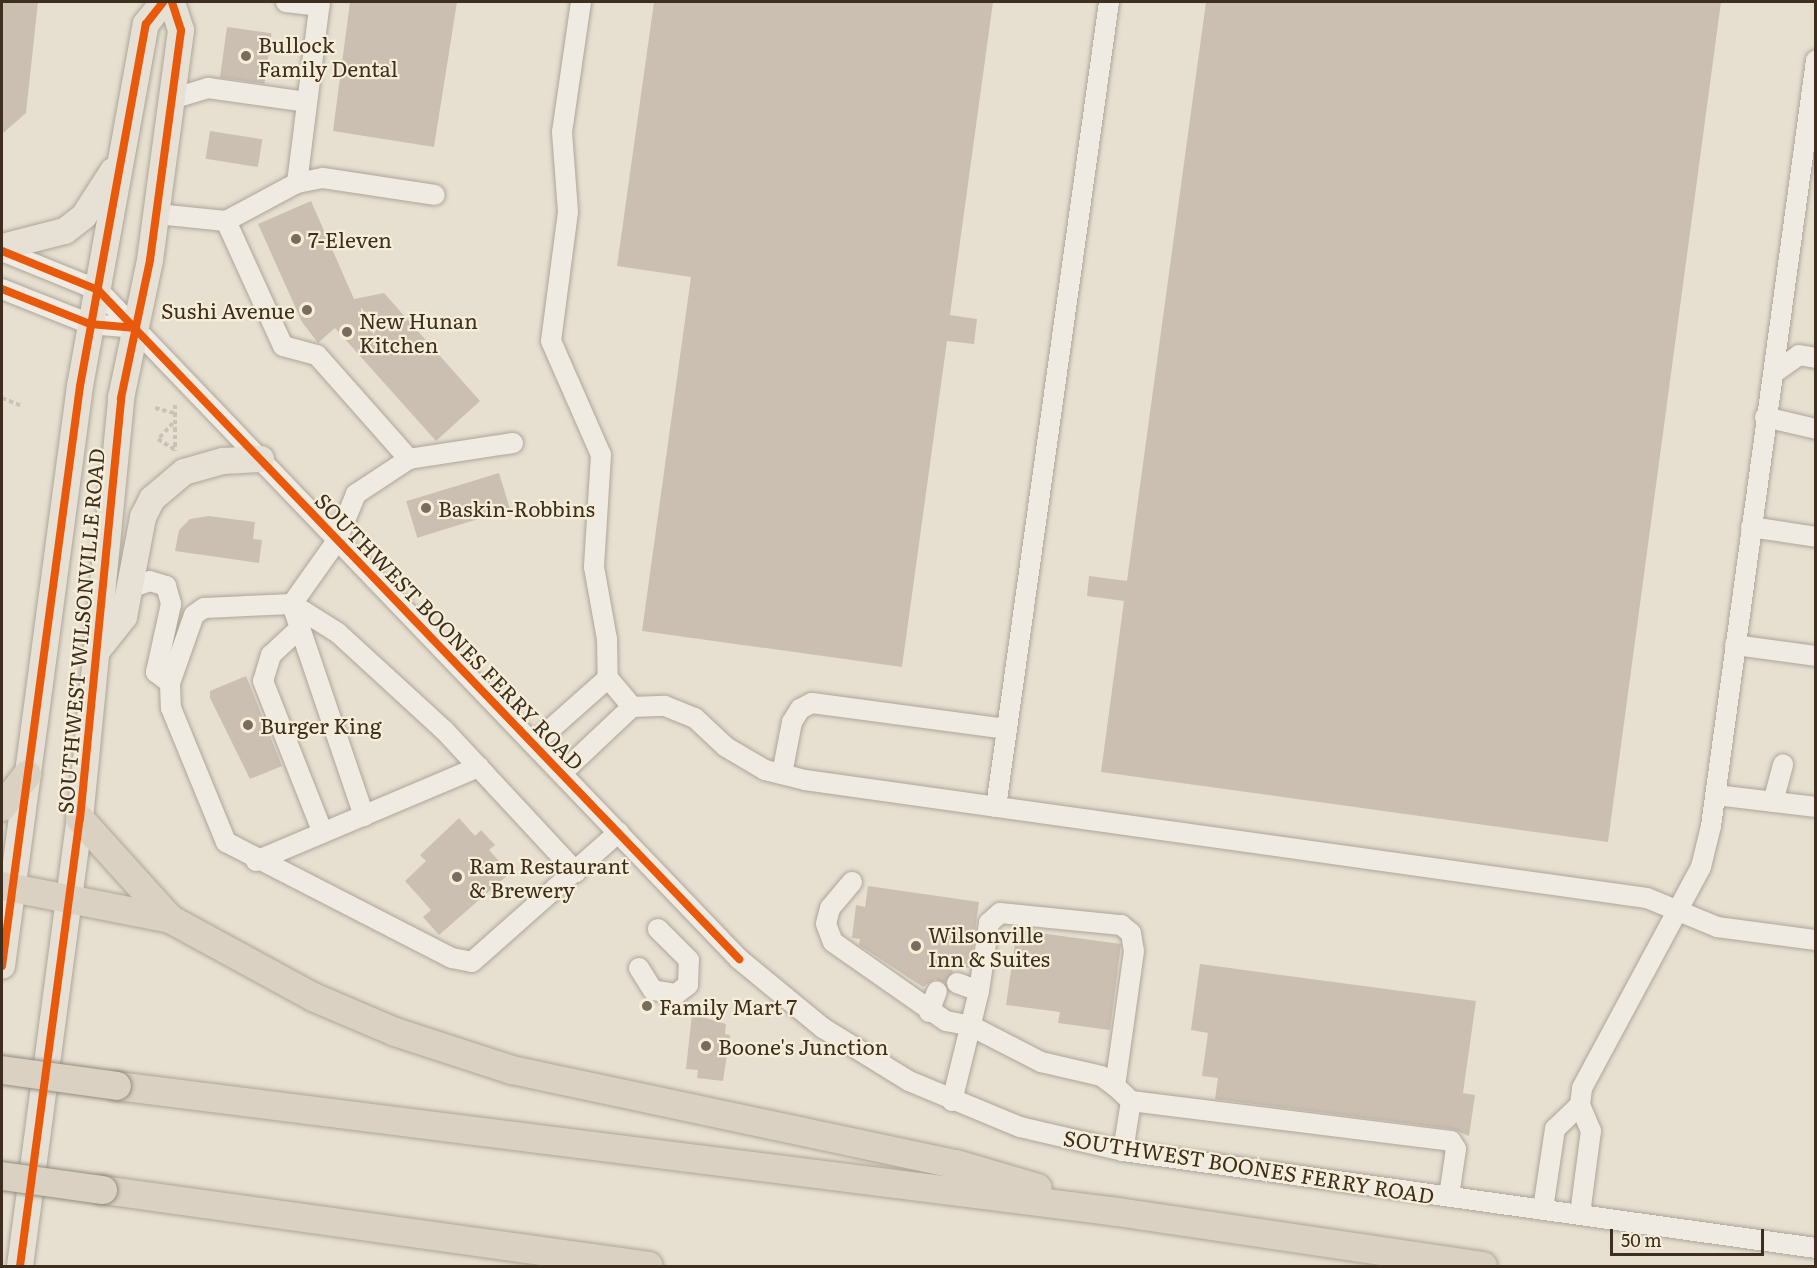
<!DOCTYPE html>
<style>
body{margin:0}
#map{position:relative;width:1817px;height:1268px;overflow:hidden;background:#e7e0d1;font-family:Literata,serif}
div>[style]{position:absolute}
.building>*{inset:0;background:#cbbfb2;transform-origin:0 0}
.path>*{height:4px;margin-top:-2px;transform-origin:0;background:repeating-linear-gradient(90deg,#c8c2b9 0 4.5px,transparent 0 7.5px)}
.roads{filter:drop-shadow(0 0 2px #ada599) drop-shadow(0 0 2px #ada599)}
.minor>*{height:20px;margin:-10px;padding:0 10px;transform-origin:10px;border-radius:10px;background:#efebe3}
.major>*{height:26px;margin:-13px;padding:0 13px;transform-origin:13px;border-radius:13px;background:#e6e1d4}
.highway>*{height:28px;margin:-14px;padding:0 14px;transform-origin:14px;border-radius:14px;background:#dad1c2}
.bridges{filter:drop-shadow(0 0 2px #928b80) drop-shadow(0 0 2px #928b80)}
.highway-bridge>*{height:28px;margin:-14px;padding:0 14px;transform-origin:14px;border-radius:14px;background:#dad1c2}
.cycleway>*{height:8px;margin:-4px;padding:0 4px;transform-origin:4px;border-radius:4px;background:#e8590c}
.dots>*{width:16px;height:16px;translate:-50% -50%;box-sizing:border-box;border:3px solid #f7eed8;border-radius:50%}
span{translate:-50% -50%;white-space:nowrap;text-align:center;line-height:1.15;-webkit-text-stroke:4.5px #f7eed8;paint-order:stroke}
.poi-label{font-size:21px;color:#3d2e20}
.left{translate:0 -50%;text-align:left}
.right{translate:-100% -50%;text-align:right}
.street-label{font-size:21px;color:#3d2e20}
.frame{position:absolute;inset:0;border:3px solid #3d2e20;pointer-events:none}
.scale{position:absolute;left:1610px;top:1229px;width:154px;height:27px;box-sizing:border-box;border:3px solid #3d2e20;border-top:0;padding-left:8px;font-size:18px;line-height:21px;white-space:nowrap;color:#3d2e20;-webkit-text-stroke:4px #f7eed8;paint-order:stroke}
</style>
<div id="map">
<div class="building">
<div style="clip-path:polygon(2px 2px,38px 2px,26px 113px,2px 134px)"></div>
<div style="clip-path:polygon(350px 2px,457px 2px,434px 147px,333px 131px)"></div>
<div style="clip-path:polygon(654px 2px,993px 2px,950px 315px,977px 319px,974px 344px,947px 341px,902px 667px,642px 631px,691px 277px,617px 266px)"></div>
<div style="clip-path:polygon(1206px 2px,1721px 2px,1608px 842px,1101px 772px,1124px 601px,1087px 596px,1089px 576px,1127px 581px)"></div>
<div style="left:227px;top:27px;width:45px;height:51px;rotate:8deg"></div>
<div style="left:210px;top:131px;width:53px;height:28px;rotate:9deg"></div>
<div style="clip-path:polygon(311px 201px,354px 299px,384px 293px,480px 401px,436px 441px,335px 328px,318px 343px,302px 322px,258px 224px)"></div>
<div style="left:499px;top:473px;width:38px;height:97px;rotate:73deg"></div>
<div style="clip-path:polygon(208px 516px,255px 522px,253px 539px,262px 540px,259px 563px,175px 551px,179px 530px,190px 519px)"></div>
<div style="clip-path:polygon(246px 676px,282px 766px,250px 779px,210px 698px,210px 691px)"></div>
<div style="clip-path:polygon(459px 818px,475px 836px,481px 830px,495px 845px,489px 850px,510px 873px,439px 935px,423px 917px,431px 910px,405px 881px,426px 861px,420px 855px)"></div>
<div style="clip-path:polygon(868px 886px,979px 902px,970px 968px,950px 965px,953px 972px,945px 983px,935px 979px,923px 987px,859px 945px,860px 939px,852px 938px,856px 905px,865px 907px)"></div>
<div style="clip-path:polygon(1017px 930px,1121px 944px,1110px 1030px,1058px 1023px,1060px 1012px,1006px 1005px)"></div>
<div style="clip-path:polygon(1200px 964px,1476px 1001px,1463px 1093px,1475px 1095px,1469px 1136px,1452px 1129px,1215px 1099px,1218px 1078px,1202px 1076px,1208px 1033px,1191px 1030px)"></div>
<div style="clip-path:polygon(692px 1014px,726px 1024px,725px 1034px,730px 1035px,723px 1081px,697px 1078px,698px 1070px,686px 1069px)"></div>
</div>
<div class="path">
<div style="left:2px;top:398px;width:22px;rotate:22deg"></div>
<div style="left:175px;top:405px;width:46px;rotate:90deg"></div>
<div style="left:155px;top:408px;width:20px;rotate:15deg"></div>
<div style="left:173px;top:423px;width:22px;rotate:133deg"></div>
<div style="left:158px;top:439px;width:20px;rotate:33deg"></div>
</div>
<div class="roads">
<div class="minor">
<div style="left:286px;top:2px;width:34px;rotate:7deg"></div>
<div style="left:581px;top:2px;width:131px;rotate:98.3deg"></div>
<div style="left:562px;top:132px;width:80px;rotate:85.7deg"></div>
<div style="left:568px;top:212px;width:130px;rotate:97.5deg"></div>
<div style="left:551px;top:341px;width:124px;rotate:66.3deg"></div>
<div style="left:601px;top:455px;width:112px;rotate:93.6deg"></div>
<div style="left:594px;top:567px;width:73px;rotate:79.8deg"></div>
<div style="left:607px;top:639px;width:39px;rotate:89deg"></div>
<div style="left:608px;top:678px;width:38px;rotate:50deg"></div>
<div style="left:172px;top:99px;width:38px;rotate:-17deg"></div>
<div style="left:208px;top:88px;width:99px;rotate:8.1deg"></div>
<div style="left:297px;top:183px;width:26px;rotate:-11deg"></div>
<div style="left:323px;top:178px;width:113px;rotate:8.6deg"></div>
<div style="left:157px;top:214px;width:69px;rotate:5.8deg"></div>
<div style="left:226px;top:221px;width:81px;rotate:-28.2deg"></div>
<div style="left:297px;top:183px;width:182px;rotate:-82.8deg"></div>
<div style="left:226px;top:221px;width:137px;rotate:65.5deg"></div>
<div style="left:283px;top:346px;width:35px;rotate:15deg"></div>
<div style="left:317px;top:355px;width:139px;rotate:48.5deg"></div>
<div style="left:2px;top:251px;width:104px;rotate:22.1deg"></div>
<div style="left:98px;top:290px;width:927px;rotate:46.22deg"></div>
<div style="left:739px;top:959px;width:109px;rotate:39.4deg"></div>
<div style="left:823px;top:1028px;width:101px;rotate:31.6deg"></div>
<div style="left:909px;top:1081px;width:120px;rotate:22.5deg"></div>
<div style="left:1020px;top:1127px;width:106px;rotate:13.1deg"></div>
<div style="left:1123px;top:1151px;width:700px;rotate:7.97deg"></div>
<div style="left:2px;top:289px;width:95px;rotate:21.7deg"></div>
<div style="left:90px;top:324px;width:46px;rotate:5deg"></div>
<div style="left:1775px;top:372px;width:29px;rotate:-35deg"></div>
<div style="left:1799px;top:355px;width:17px;rotate:10deg"></div>
<div style="left:1765px;top:417px;width:52px;rotate:13.2deg"></div>
<div style="left:513px;top:443px;width:105px;rotate:171.3deg"></div>
<div style="left:409px;top:459px;width:64px;rotate:146.6deg"></div>
<div style="left:356px;top:494px;width:52px;rotate:112.6deg"></div>
<div style="left:336px;top:542px;width:76px;rotate:125.4deg"></div>
<div style="left:292px;top:604px;width:88px;rotate:177.4deg"></div>
<div style="left:204px;top:608px;width:12px;rotate:145deg"></div>
<div style="left:194px;top:615px;width:72px;rotate:109.4deg"></div>
<div style="left:170px;top:683px;width:25px;rotate:88deg"></div>
<div style="left:171px;top:708px;width:145px;rotate:67.7deg"></div>
<div style="left:226px;top:842px;width:254px;rotate:27.2deg"></div>
<div style="left:452px;top:958px;width:20px;rotate:11deg"></div>
<div style="left:472px;top:962px;width:196px;rotate:-41.5deg"></div>
<div style="left:1751px;top:527px;width:66px;rotate:8.7deg"></div>
<div style="left:130px;top:588px;width:21px;rotate:-19deg"></div>
<div style="left:150px;top:581px;width:17px;rotate:17deg"></div>
<div style="left:166px;top:586px;width:19px;rotate:74deg"></div>
<div style="left:171px;top:604px;width:70px;rotate:102.4deg"></div>
<div style="left:156px;top:672px;width:18px;rotate:38deg"></div>
<div style="left:300px;top:628px;width:40px;rotate:137deg"></div>
<div style="left:271px;top:655px;width:27px;rotate:107deg"></div>
<div style="left:263px;top:681px;width:163px;rotate:68.5deg"></div>
<div style="left:1735px;top:645px;width:82px;rotate:7.7deg"></div>
<div style="left:536px;top:742px;width:96px;rotate:-41.6deg"></div>
<div style="left:563px;top:772px;width:95px;rotate:-43.3deg"></div>
<div style="left:632px;top:707px;width:33px;rotate:-2deg"></div>
<div style="left:665px;top:706px;width:32px;rotate:22deg"></div>
<div style="left:695px;top:718px;width:42px;rotate:43.1deg"></div>
<div style="left:726px;top:747px;width:45px;rotate:30.5deg"></div>
<div style="left:765px;top:770px;width:41px;rotate:14deg"></div>
<div style="left:805px;top:780px;width:850px;rotate:7.98deg"></div>
<div style="left:1647px;top:898px;width:76px;rotate:22.5deg"></div>
<div style="left:1717px;top:927px;width:100px;rotate:7.5deg"></div>
<div style="left:782px;top:774px;width:53px;rotate:-79.1deg"></div>
<div style="left:792px;top:722px;width:15px;rotate:-58deg"></div>
<div style="left:800px;top:709px;width:13px;rotate:-27deg"></div>
<div style="left:812px;top:703px;width:197px;rotate:7.6deg"></div>
<div style="left:1716px;top:795px;width:101px;rotate:6.8deg"></div>
<div style="left:1773px;top:802px;width:39px;rotate:-75deg"></div>
<div style="left:996px;top:807px;width:813px;rotate:-82.01deg"></div>
<div style="left:364px;top:816px;width:224px;rotate:-108.8deg"></div>
<div style="left:292px;top:604px;width:54px;rotate:32.2deg"></div>
<div style="left:338px;top:633px;width:144px;rotate:42.5deg"></div>
<div style="left:444px;top:730px;width:194px;rotate:47.1deg"></div>
<div style="left:256px;top:861px;width:242px;rotate:-22.9deg"></div>
<div style="left:852px;top:882px;width:34px;rotate:130deg"></div>
<div style="left:830px;top:908px;width:16px;rotate:104deg"></div>
<div style="left:826px;top:924px;width:19px;rotate:69deg"></div>
<div style="left:833px;top:942px;width:138px;rotate:35deg"></div>
<div style="left:946px;top:1021px;width:25px;rotate:11deg"></div>
<div style="left:971px;top:1026px;width:79px;rotate:27.2deg"></div>
<div style="left:1041px;top:1062px;width:62px;rotate:13.1deg"></div>
<div style="left:1101px;top:1076px;width:17px;rotate:36deg"></div>
<div style="left:1115px;top:1086px;width:22px;rotate:43deg"></div>
<div style="left:1131px;top:1101px;width:51px;rotate:99.1deg"></div>
<div style="left:639px;top:968px;width:26px;rotate:58deg"></div>
<div style="left:653px;top:990px;width:23px;rotate:10deg"></div>
<div style="left:676px;top:994px;width:15px;rotate:-37deg"></div>
<div style="left:688px;top:985px;width:25px;rotate:-88deg"></div>
<div style="left:689px;top:960px;width:44px;rotate:-135deg"></div>
<div style="left:957px;top:983px;width:23px;rotate:20deg"></div>
<div style="left:929px;top:1012px;width:22px;rotate:-69deg"></div>
<div style="left:952px;top:1101px;width:113px;rotate:-76.2deg"></div>
<div style="left:979px;top:991px;width:69px;rotate:-81.6deg"></div>
<div style="left:989px;top:923px;width:15px;rotate:-42deg"></div>
<div style="left:1000px;top:913px;width:122px;rotate:5.7deg"></div>
<div style="left:1121px;top:925px;width:13px;rotate:39deg"></div>
<div style="left:1131px;top:933px;width:18px;rotate:81deg"></div>
<div style="left:1134px;top:951px;width:136px;rotate:98deg"></div>
<div style="left:1131px;top:1101px;width:322px;rotate:7.1deg"></div>
<div style="left:1451px;top:1141px;width:9px;rotate:58deg"></div>
<div style="left:1456px;top:1149px;width:48px;rotate:98.5deg"></div>
<div style="left:1543px;top:1209px;width:81px;rotate:-81.5deg"></div>
<div style="left:1555px;top:1129px;width:35px;rotate:-44deg"></div>
<div style="left:1580px;top:1214px;width:84px;rotate:-82.5deg"></div>
<div style="left:1591px;top:1131px;width:28px;rotate:-113deg"></div>
<div style="left:1580px;top:1105px;width:17px;rotate:-83deg"></div>
<div style="left:1582px;top:1088px;width:251px;rotate:-61.7deg"></div>
<div style="left:1701px;top:867px;width:42px;rotate:-76.3deg"></div>
<div style="left:1711px;top:826px;width:773px;rotate:-82.19deg"></div>
</div>
<div class="major">
<div style="left:2px;top:247px;width:65px;rotate:-14.3deg"></div>
<div style="left:65px;top:231px;width:24px;rotate:-38deg"></div>
<div style="left:84px;top:216px;width:54px;rotate:-57.2deg"></div>
<div style="left:92px;top:657px;width:51px;rotate:-51.3deg"></div>
<div style="left:124px;top:617px;width:102px;rotate:-79.2deg"></div>
<div style="left:143px;top:517px;width:20px;rotate:-63deg"></div>
<div style="left:152px;top:499px;width:42px;rotate:-40.2deg"></div>
<div style="left:184px;top:472px;width:41px;rotate:-15.8deg"></div>
<div style="left:223px;top:461px;width:38px;rotate:-3deg"></div>
<div style="left:2px;top:966px;width:585px;rotate:-82.34deg"></div>
<div style="left:80px;top:386px;width:368px;rotate:-79.7deg"></div>
<div style="left:146px;top:24px;width:28px;rotate:-52deg"></div>
<div style="left:20px;top:1266px;width:451px;rotate:-82.4deg"></div>
<div style="left:80px;top:819px;width:423px;rotate:-84.4deg"></div>
<div style="left:121px;top:398px;width:141px;rotate:-78.1deg"></div>
<div style="left:150px;top:260px;width:232px;rotate:-82.3deg"></div>
<div style="left:181px;top:30px;width:29px;rotate:-108deg"></div>
</div>
<div class="highway">
<div style="left:2px;top:807px;width:41px;rotate:-52deg"></div>
<div style="left:80px;top:819px;width:135px;rotate:48deg"></div>
<div style="left:170px;top:919px;width:163px;rotate:28.6deg"></div>
<div style="left:313px;top:997px;width:89px;rotate:23.1deg"></div>
<div style="left:395px;top:1032px;width:123px;rotate:18deg"></div>
<div style="left:512px;top:1070px;width:454px;rotate:12deg"></div>
<div style="left:956px;top:1164px;width:85px;rotate:16.3deg"></div>
<div style="left:2px;top:886px;width:171px;rotate:11.1deg"></div>
<div style="left:117px;top:1086px;width:1008px;rotate:7.18deg"></div>
<div style="left:1117px;top:1212px;width:370px;rotate:8.4deg"></div>
<div style="left:103px;top:1190px;width:551px;rotate:7.92deg"></div>
</div>
</div>
<div class="bridges">
<div class="highway-bridge">
<div style="left:2px;top:1070px;width:116px;rotate:7.9deg"></div>
<div style="left:2px;top:1176px;width:102px;rotate:7.9deg"></div>
</div>
</div>
<div class="cycleway">
<div style="left:2px;top:251px;width:104px;rotate:22.1deg"></div>
<div style="left:98px;top:290px;width:927px;rotate:46.22deg"></div>
<div style="left:2px;top:289px;width:95px;rotate:21.7deg"></div>
<div style="left:90px;top:324px;width:46px;rotate:5deg"></div>
<div style="left:2px;top:966px;width:585px;rotate:-82.34deg"></div>
<div style="left:80px;top:386px;width:368px;rotate:-79.7deg"></div>
<div style="left:146px;top:24px;width:28px;rotate:-52deg"></div>
<div style="left:20px;top:1266px;width:451px;rotate:-82.4deg"></div>
<div style="left:80px;top:819px;width:423px;rotate:-84.4deg"></div>
<div style="left:121px;top:398px;width:141px;rotate:-78.1deg"></div>
<div style="left:150px;top:260px;width:232px;rotate:-82.3deg"></div>
<div style="left:181px;top:30px;width:29px;rotate:-108deg"></div>
</div>
<div class="dots">
<div style="left:246px;top:56px;background:#786c5e"></div>
<div style="left:296px;top:239px;background:#786c5e"></div>
<div style="left:307px;top:310px;background:#786c5e"></div>
<div style="left:347px;top:332px;background:#786c5e"></div>
<div style="left:426px;top:508px;background:#786c5e"></div>
<div style="left:248px;top:725px;background:#786c5e"></div>
<div style="left:457px;top:877px;background:#786c5e"></div>
<div style="left:916px;top:946px;background:#786c5e"></div>
<div style="left:647px;top:1006px;background:#786c5e"></div>
<div style="left:706px;top:1046px;background:#786c5e"></div>
</div>
<div class="poi-label">
<span class="left" style="left:258px;top:56px">Bullock<br>Family Dental</span>
<span class="left" style="left:308px;top:239px">7-Eleven</span>
<span class="right" style="left:295px;top:310px">Sushi Avenue</span>
<span class="left" style="left:359px;top:332px">New Hunan<br>Kitchen</span>
<span class="left" style="left:438px;top:508px">Baskin-Robbins</span>
<span class="left" style="left:260px;top:725px">Burger King</span>
<span class="left" style="left:469px;top:877px">Ram Restaurant<br>&amp; Brewery</span>
<span class="left" style="left:928px;top:946px">Wilsonville<br>Inn &amp; Suites</span>
<span class="left" style="left:659px;top:1006px">Family Mart 7</span>
<span class="left" style="left:718px;top:1046px">Boone's Junction</span>
</div>
<div class="street-label">
<span style="left:80px;top:631px;rotate:-85deg">SOUTHWEST WILSONVILLE ROAD</span>
<span style="left:450px;top:631px;rotate:46deg">SOUTHWEST BOONES FERRY ROAD</span>
<span style="left:1249px;top:1166px;rotate:9deg">SOUTHWEST BOONES FERRY ROAD</span>
</div>
<div class="frame"></div>
<div class="scale">50 m</div>
</div>
